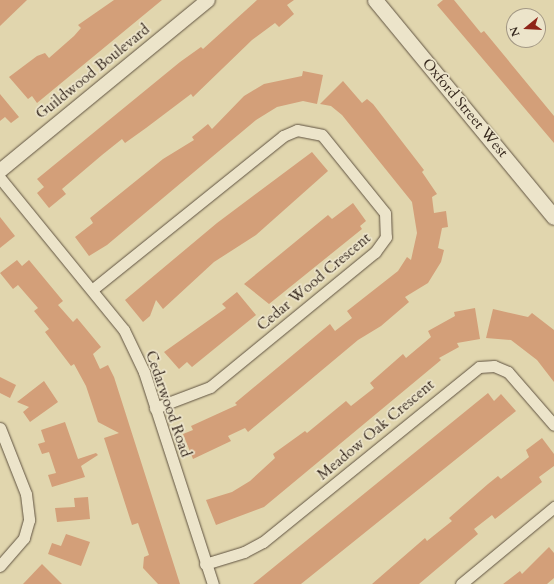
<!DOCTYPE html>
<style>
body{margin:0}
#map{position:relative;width:554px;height:584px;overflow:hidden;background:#e1d6ae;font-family:Cardo,serif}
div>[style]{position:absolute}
.building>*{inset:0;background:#d39f79}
.roads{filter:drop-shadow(0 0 1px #605341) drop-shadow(0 0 1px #605341)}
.minor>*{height:11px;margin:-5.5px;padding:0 5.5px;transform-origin:5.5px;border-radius:5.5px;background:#ece4ca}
.tertiary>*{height:14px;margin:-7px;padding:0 7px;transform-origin:7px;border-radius:7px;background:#ece4ca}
.secondary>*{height:15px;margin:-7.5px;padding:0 7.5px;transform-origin:7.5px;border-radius:7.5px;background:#ece4ca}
span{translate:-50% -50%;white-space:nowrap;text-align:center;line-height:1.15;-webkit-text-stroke:3.5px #ece4ca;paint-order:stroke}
.street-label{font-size:15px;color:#35271d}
.north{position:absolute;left:506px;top:8px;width:40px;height:40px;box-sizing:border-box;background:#ece4ca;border:1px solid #a39885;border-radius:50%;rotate:252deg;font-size:11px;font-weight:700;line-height:16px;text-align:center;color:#35271d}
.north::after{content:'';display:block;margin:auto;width:14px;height:18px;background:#8f2418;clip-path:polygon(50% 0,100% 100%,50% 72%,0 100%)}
</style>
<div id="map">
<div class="building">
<div style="clip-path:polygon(0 0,27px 0,0 26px)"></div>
<div style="clip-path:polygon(114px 0,162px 0,37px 103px,32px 96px,28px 99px,9px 77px,37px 56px,45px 53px,49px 58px,74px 36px,81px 28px,78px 25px)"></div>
<div style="clip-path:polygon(257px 0,294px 0,287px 5px,294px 14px,279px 27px,275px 23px,252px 40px,193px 97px,191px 94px,146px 128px,125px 143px,122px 139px,102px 155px,62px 189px,66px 194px,49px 208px,37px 193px,44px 187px,37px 179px,180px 62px,201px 47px,203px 49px)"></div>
<div style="clip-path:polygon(443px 0,454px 0,481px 33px,484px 31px,554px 116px,554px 143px,437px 5px)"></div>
<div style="clip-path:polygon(303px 71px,323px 75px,317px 104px,303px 101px,277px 107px,256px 120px,107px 245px,89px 256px,75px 237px,93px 223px,90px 218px,163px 159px,194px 140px,192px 137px,208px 124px,212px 129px,244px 96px,264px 84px,302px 76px)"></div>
<div style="clip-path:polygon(343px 81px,362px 103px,367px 99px,373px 104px,424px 170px,422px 172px,437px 194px,432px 197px,434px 213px,446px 211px,448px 227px,442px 228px,438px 248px,444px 250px,441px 262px,428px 283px,405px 297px,409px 302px,381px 326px,358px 340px,248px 432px,245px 428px,228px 436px,231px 441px,193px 459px,183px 434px,193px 430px,191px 426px,237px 405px,235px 403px,330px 324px,335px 331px,352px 318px,347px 311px,398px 271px,407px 257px,411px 260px,417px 233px,412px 202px,342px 115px,331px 106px,320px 104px)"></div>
<div style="clip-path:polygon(0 94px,19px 117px,11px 123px,5px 117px,0 121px)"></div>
<div style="clip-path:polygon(312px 152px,328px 171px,256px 235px,214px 262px,163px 309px,156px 300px,150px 316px,143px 322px,125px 300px,217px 223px)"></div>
<div style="clip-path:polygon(353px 203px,366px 221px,360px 226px,362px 229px,269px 304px,244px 284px,328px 215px,332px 219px)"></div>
<div style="clip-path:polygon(0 217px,15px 236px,0 248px)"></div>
<div style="clip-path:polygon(17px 260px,22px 266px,29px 260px,63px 301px,58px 305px,73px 322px,77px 318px,101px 347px,93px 354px,100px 369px,108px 365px,114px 377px,180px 584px,158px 584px,143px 568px,144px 557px,149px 555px,138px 523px,132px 525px,104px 438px,119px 433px,98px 422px,86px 386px,74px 364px,71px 366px,45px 332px,49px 329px,34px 311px,38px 308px,18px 285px,13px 289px,0 273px)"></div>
<div style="clip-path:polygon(237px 292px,256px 315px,192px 367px,187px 362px,179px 369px,164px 352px,226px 308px,222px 304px)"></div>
<div style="clip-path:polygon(475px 308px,480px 339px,457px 343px,459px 347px,439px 358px,441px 360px,264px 507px,216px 525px,206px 500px,232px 492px,250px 481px,275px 458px,273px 454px,305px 431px,307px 433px,346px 401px,351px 406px,374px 388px,370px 383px,403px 354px,406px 358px,431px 337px,428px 331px,455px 316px,454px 312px)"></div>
<div style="clip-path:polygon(493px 309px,528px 317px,532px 313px,554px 330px,554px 382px,537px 360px,511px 340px,486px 338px)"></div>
<div style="clip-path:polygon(0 377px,16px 385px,10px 398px,0 393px)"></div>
<div style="clip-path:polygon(44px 381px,58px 402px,30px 422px,23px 412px,29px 407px,17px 402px)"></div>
<div style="clip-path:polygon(488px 393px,494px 401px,501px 394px,516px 411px,301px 584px,253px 584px)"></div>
<div style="clip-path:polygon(65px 422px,78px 459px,96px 453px,98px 455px,81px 466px,85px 477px,52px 487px,48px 475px,56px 473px,49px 452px,42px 454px,38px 444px,45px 442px,41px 430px)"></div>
<div style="clip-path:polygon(542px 438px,554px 454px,554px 466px,539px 477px,542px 482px,495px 519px,492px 515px,474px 529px,478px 534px,419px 584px,372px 584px,425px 538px,427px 541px,452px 521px,449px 518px,488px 484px,498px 476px,501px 479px,529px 457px,526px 450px)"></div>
<div style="clip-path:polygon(88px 497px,90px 519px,57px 522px,55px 508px,75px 507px,74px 498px)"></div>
<div style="clip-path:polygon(66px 534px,90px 542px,81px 566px,48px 554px,52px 543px,61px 546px)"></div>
<div style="clip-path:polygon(549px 547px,554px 553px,554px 578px,547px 584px,503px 584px,520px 571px,522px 574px)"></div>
<div style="clip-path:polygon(42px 564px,62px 584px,23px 584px)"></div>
</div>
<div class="roads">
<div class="minor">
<div style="left:0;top:178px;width:196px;rotate:50.8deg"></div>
<div style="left:124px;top:330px;width:47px;rotate:64.5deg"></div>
<div style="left:144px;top:372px;width:223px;rotate:72deg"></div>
<div style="left:93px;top:289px;width:244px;rotate:-38.8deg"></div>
<div style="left:283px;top:136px;width:15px;rotate:-23deg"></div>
<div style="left:297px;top:130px;width:25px;rotate:11deg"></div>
<div style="left:322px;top:135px;width:100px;rotate:51.1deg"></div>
<div style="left:385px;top:213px;width:24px;rotate:88deg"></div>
<div style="left:386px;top:237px;width:19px;rotate:126deg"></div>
<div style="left:375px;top:252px;width:213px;rotate:140.7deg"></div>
<div style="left:210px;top:387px;width:59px;rotate:159.1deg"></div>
<div style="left:0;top:428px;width:71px;rotate:68.5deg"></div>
<div style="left:26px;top:494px;width:26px;rotate:83deg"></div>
<div style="left:29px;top:520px;width:19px;rotate:106deg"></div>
<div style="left:24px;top:538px;width:37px;rotate:131deg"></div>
<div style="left:205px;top:564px;width:41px;rotate:-17.1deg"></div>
<div style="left:244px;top:552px;width:21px;rotate:-28deg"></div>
<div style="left:263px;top:542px;width:278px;rotate:-39deg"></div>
<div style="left:479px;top:367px;width:15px;rotate:-4deg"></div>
<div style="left:494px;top:366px;width:15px;rotate:23deg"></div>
<div style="left:508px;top:372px;width:70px;rotate:49deg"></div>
<div style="left:461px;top:584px;width:121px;rotate:-39.6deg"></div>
</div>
<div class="tertiary">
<div style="left:0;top:171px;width:269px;rotate:-39.4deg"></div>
</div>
<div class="secondary">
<div style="left:375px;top:0;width:281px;rotate:50.5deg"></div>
</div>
</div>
<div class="street-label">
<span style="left:93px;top:72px;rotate:-39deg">Guildwood Boulevard</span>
<span style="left:465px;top:108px;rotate:50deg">Oxford Street West</span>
<span style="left:314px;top:282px;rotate:-40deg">Cedar Wood Crescent</span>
<span style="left:168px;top:404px;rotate:71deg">Cedarwood Road</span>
<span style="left:376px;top:430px;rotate:-40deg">Meadow Oak Crescent</span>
</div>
<div class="north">N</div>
</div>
